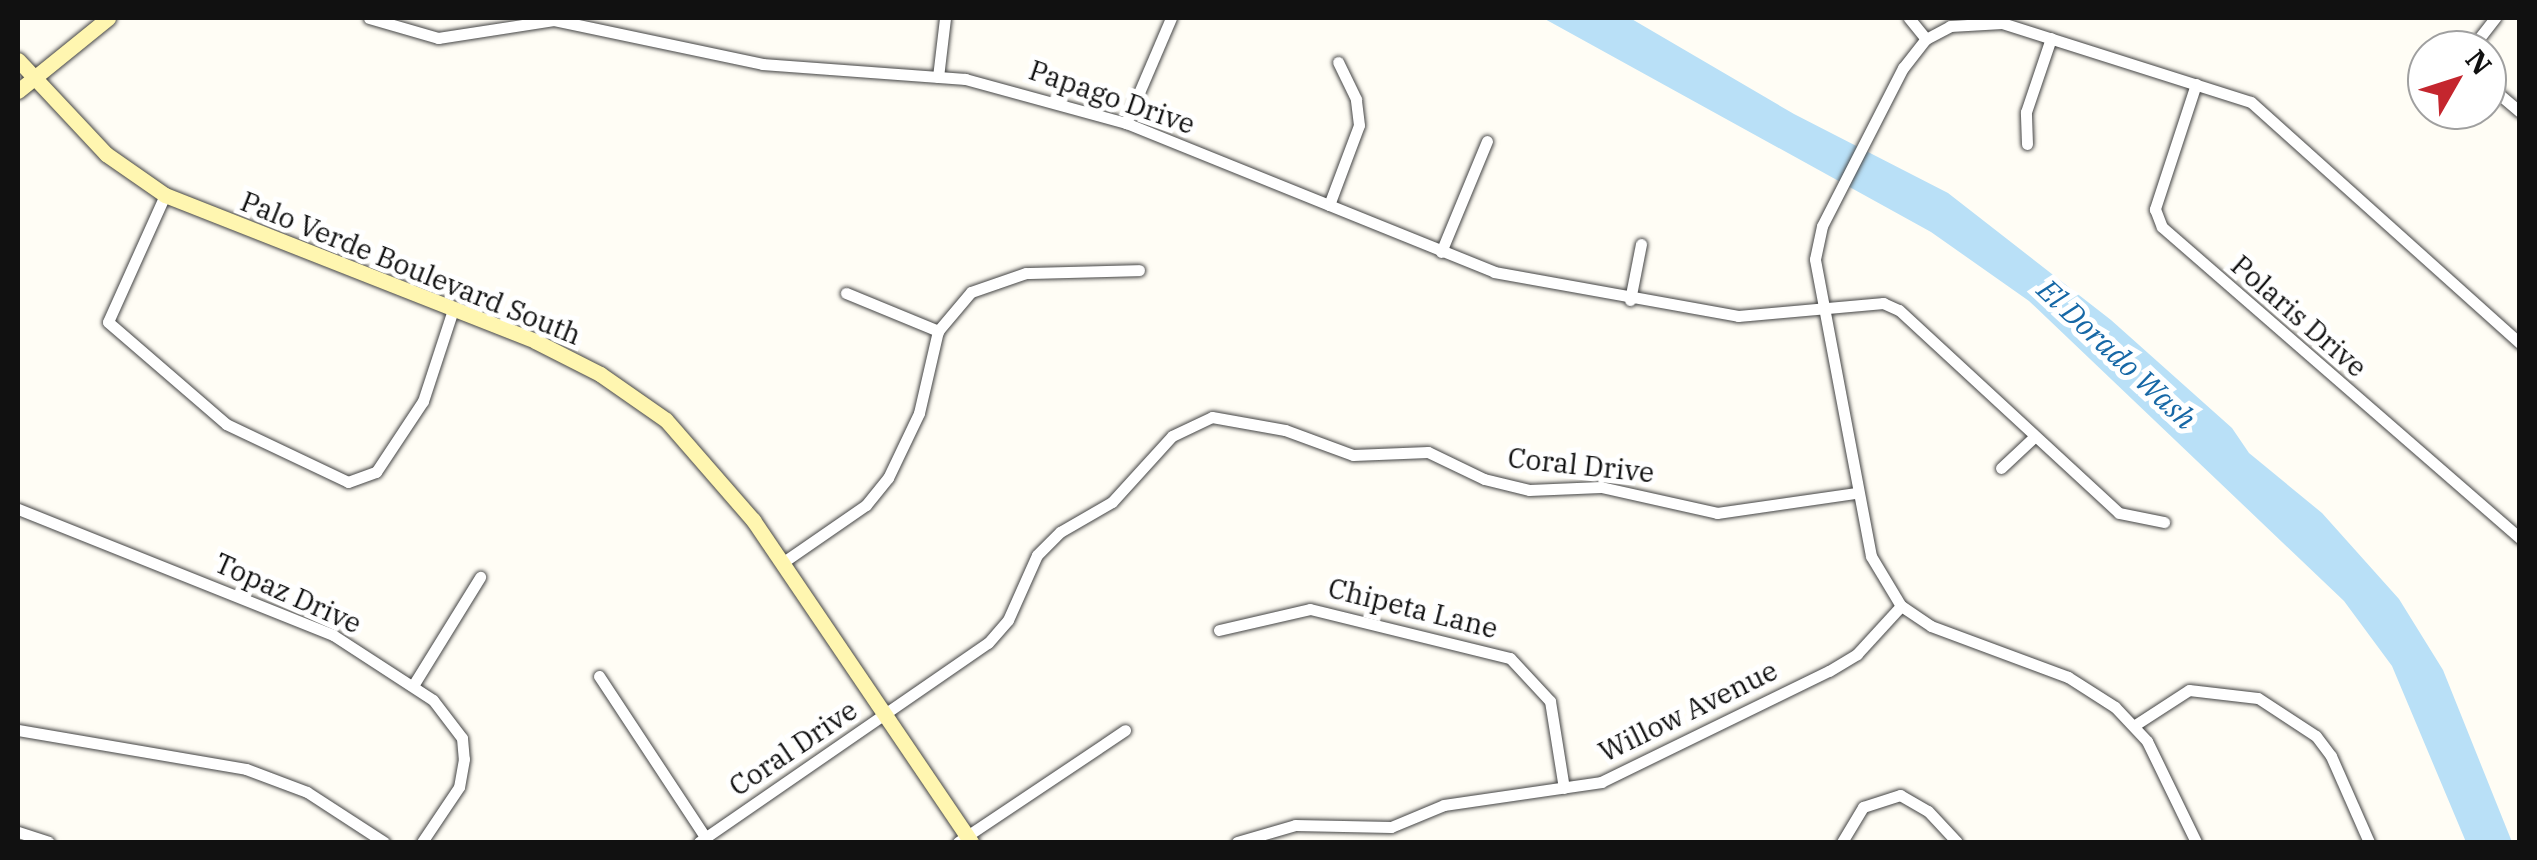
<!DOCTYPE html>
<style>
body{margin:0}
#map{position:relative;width:2537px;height:860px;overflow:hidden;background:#fffdf5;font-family:"IBM Plex Serif",serif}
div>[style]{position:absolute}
.water>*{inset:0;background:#b9e0f7}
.roads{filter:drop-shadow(0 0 2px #444) drop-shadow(0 0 2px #444)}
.minor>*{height:11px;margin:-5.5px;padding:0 5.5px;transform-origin:5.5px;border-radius:5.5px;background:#fff}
.secondary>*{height:15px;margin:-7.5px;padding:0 7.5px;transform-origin:7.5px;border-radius:7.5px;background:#fff6b0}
span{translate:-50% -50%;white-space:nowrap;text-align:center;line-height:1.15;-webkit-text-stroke:10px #fff;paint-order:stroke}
.street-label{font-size:28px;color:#111}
.water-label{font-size:30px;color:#1768a6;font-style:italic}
.frame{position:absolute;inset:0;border:20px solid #111;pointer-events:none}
.north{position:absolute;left:2407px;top:30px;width:100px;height:100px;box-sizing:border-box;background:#fff;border:2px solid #a0a0a0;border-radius:50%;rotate:51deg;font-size:28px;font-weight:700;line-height:40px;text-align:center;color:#111}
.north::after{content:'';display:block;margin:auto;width:35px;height:45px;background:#c4262e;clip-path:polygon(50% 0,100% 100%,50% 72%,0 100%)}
</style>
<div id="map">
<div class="water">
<div style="clip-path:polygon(1543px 18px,1630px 18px,1794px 114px,1948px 193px,2111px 320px,2232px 428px,2249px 453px,2322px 513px,2399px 599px,2443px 670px,2512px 842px,2466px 842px,2392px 666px,2344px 601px,2029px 301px,1931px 232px)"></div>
</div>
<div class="roads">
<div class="minor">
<div style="left:369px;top:18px;width:72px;rotate:16.2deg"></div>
<div style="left:438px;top:38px;width:117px;rotate:-8.8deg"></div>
<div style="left:554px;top:20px;width:213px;rotate:11.9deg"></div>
<div style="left:762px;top:64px;width:204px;rotate:4.2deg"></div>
<div style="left:965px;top:79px;width:167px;rotate:15.3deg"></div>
<div style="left:1126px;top:123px;width:397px;rotate:22deg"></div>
<div style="left:1494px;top:272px;width:248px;rotate:10.2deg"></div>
<div style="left:1738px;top:316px;width:146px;rotate:-5.1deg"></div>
<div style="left:1883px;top:303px;width:17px;rotate:24deg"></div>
<div style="left:1899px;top:310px;width:299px;rotate:42.7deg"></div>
<div style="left:2119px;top:513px;width:46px;rotate:11.3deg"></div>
<div style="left:1909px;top:18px;width:27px;rotate:51deg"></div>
<div style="left:2470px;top:50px;width:41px;rotate:-52deg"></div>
<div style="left:938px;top:77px;width:59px;rotate:-83.2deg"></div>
<div style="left:2196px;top:84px;width:132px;rotate:108.2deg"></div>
<div style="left:2155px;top:209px;width:19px;rotate:69deg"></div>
<div style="left:2162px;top:227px;width:474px;rotate:41deg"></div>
<div style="left:2487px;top:84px;width:43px;rotate:40.3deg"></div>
<div style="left:1126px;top:123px;width:114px;rotate:-66.8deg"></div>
<div style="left:2027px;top:144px;width:32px;rotate:-92deg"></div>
<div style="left:2026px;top:112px;width:78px;rotate:-71.3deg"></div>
<div style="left:165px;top:195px;width:139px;rotate:114.2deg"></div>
<div style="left:108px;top:322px;width:156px;rotate:40.8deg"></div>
<div style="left:226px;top:424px;width:135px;rotate:25.4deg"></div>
<div style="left:348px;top:482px;width:30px;rotate:-20deg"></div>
<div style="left:376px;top:472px;width:85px;rotate:-56.5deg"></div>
<div style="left:423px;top:401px;width:96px;rotate:-71.8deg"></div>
<div style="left:1329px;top:205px;width:85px;rotate:-69.4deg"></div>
<div style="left:1359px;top:125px;width:26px;rotate:-97deg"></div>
<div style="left:1356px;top:99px;width:41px;rotate:-115.9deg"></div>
<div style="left:1441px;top:252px;width:120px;rotate:-67.5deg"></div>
<div style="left:846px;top:293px;width:100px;rotate:22.4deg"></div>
<div style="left:1630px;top:300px;width:57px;rotate:-78.9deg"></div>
<div style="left:2001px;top:468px;width:45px;rotate:-43.2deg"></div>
<div style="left:18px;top:509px;width:339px;rotate:21.8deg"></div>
<div style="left:333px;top:635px;width:119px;rotate:33deg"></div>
<div style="left:433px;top:700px;width:48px;rotate:52.7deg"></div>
<div style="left:462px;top:738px;width:21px;rotate:85deg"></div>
<div style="left:464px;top:759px;width:28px;rotate:100deg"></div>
<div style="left:459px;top:787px;width:66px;rotate:123.9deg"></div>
<div style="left:782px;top:563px;width:102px;rotate:-34.6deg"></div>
<div style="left:866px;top:505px;width:35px;rotate:-51deg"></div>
<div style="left:888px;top:478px;width:72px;rotate:-64.5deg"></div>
<div style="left:919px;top:413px;width:84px;rotate:-77deg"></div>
<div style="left:938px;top:331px;width:51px;rotate:-49.8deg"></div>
<div style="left:971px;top:292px;width:58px;rotate:-19.1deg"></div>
<div style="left:1026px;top:273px;width:113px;rotate:-1.5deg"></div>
<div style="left:1219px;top:630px;width:93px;rotate:-13deg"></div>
<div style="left:1310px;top:609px;width:206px;rotate:13.8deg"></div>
<div style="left:1510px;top:658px;width:59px;rotate:47.1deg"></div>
<div style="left:1550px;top:701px;width:88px;rotate:80.9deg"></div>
<div style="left:599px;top:676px;width:194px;rotate:56.6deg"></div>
<div style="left:414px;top:684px;width:126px;rotate:-58.3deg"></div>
<div style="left:2135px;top:725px;width:64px;rotate:-32.9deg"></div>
<div style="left:2189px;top:690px;width:69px;rotate:6.6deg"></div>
<div style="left:2258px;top:698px;width:69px;rotate:33.2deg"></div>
<div style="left:2316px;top:736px;width:25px;rotate:53deg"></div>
<div style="left:2331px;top:756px;width:94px;rotate:66.2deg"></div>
<div style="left:18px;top:730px;width:231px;rotate:9.7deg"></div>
<div style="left:246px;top:769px;width:65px;rotate:20.7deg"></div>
<div style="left:307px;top:792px;width:92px;rotate:33deg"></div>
<div style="left:18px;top:832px;width:32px;rotate:18deg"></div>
<div style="left:699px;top:842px;width:351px;rotate:-34.6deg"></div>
<div style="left:988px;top:643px;width:30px;rotate:-49deg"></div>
<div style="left:1008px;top:620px;width:71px;rotate:-66deg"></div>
<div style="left:1037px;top:555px;width:33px;rotate:-45deg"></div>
<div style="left:1060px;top:532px;width:60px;rotate:-30deg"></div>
<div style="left:1112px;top:502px;width:89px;rotate:-47.7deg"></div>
<div style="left:1172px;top:436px;width:44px;rotate:-25.4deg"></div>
<div style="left:1212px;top:417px;width:74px;rotate:10.1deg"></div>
<div style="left:1285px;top:430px;width:72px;rotate:20.2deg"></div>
<div style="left:1353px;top:455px;width:75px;rotate:-2.3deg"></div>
<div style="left:1428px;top:452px;width:62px;rotate:25.7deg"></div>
<div style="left:1484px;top:479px;width:46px;rotate:13.7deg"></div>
<div style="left:1529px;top:490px;width:72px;rotate:-2.4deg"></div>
<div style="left:1601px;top:487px;width:119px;rotate:12.6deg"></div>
<div style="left:1717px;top:513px;width:139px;rotate:-8.2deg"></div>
<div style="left:958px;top:842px;width:201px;rotate:-33.8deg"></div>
<div style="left:1237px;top:842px;width:60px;rotate:-16.3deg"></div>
<div style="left:1295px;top:825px;width:96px;rotate:1.2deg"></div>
<div style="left:1391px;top:827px;width:57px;rotate:-22.5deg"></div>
<div style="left:1444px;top:805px;width:159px;rotate:-8.3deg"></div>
<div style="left:1601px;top:782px;width:254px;rotate:-26deg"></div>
<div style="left:1829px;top:671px;width:33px;rotate:-31deg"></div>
<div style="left:1857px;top:654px;width:65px;rotate:-47.5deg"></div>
<div style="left:1842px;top:842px;width:41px;rotate:-59deg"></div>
<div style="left:1863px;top:807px;width:39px;rotate:-18deg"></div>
<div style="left:1900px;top:795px;width:32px;rotate:30deg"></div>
<div style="left:1928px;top:811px;width:42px;rotate:46.9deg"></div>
<div style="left:2196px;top:842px;width:112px;rotate:-115.9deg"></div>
<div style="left:2147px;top:741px;width:47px;rotate:-133.3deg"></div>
<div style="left:2115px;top:707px;width:56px;rotate:-147.4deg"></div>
<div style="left:2068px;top:677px;width:146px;rotate:-159.6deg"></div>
<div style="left:1931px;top:626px;width:36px;rotate:-146deg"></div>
<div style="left:1901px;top:606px;width:58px;rotate:-121deg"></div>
<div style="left:1871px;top:556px;width:302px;rotate:-100.7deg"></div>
<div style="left:1815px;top:259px;width:34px;rotate:-78deg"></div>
<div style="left:1822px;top:226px;width:178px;rotate:-62.9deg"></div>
<div style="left:1903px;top:68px;width:37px;rotate:-52deg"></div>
<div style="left:1926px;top:39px;width:27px;rotate:-28deg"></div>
<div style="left:1950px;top:26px;width:52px;rotate:-3.3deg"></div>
<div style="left:2002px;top:23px;width:261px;rotate:17.6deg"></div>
<div style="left:2251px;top:102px;width:361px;rotate:41.9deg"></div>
</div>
<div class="secondary">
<div style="left:18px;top:60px;width:129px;rotate:46.9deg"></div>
<div style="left:106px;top:154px;width:72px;rotate:34.8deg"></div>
<div style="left:165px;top:195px;width:398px;rotate:21.5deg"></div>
<div style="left:535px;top:341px;width:73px;rotate:26.9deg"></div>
<div style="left:600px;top:374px;width:80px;rotate:34.9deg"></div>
<div style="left:666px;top:420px;width:133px;rotate:49deg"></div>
<div style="left:753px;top:520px;width:389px;rotate:55.9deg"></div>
<div style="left:18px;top:91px;width:116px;rotate:-39deg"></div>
</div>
</div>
<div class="street-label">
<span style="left:1112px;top:97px;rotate:19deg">Papago Drive</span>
<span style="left:411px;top:268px;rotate:22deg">Palo Verde Boulevard South</span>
<span style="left:2299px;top:316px;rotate:41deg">Polaris Drive</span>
<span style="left:1581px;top:465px;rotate:6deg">Coral Drive</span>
<span style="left:288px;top:593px;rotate:24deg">Topaz Drive</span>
<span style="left:1413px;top:608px;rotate:14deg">Chipeta Lane</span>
<span style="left:1688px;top:711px;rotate:-26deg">Willow Avenue</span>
<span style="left:793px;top:748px;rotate:-34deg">Coral Drive</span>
</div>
<div class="water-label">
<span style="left:2117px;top:354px;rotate:43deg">El Dorado Wash</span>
</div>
<div class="frame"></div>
<div class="north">N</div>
</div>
